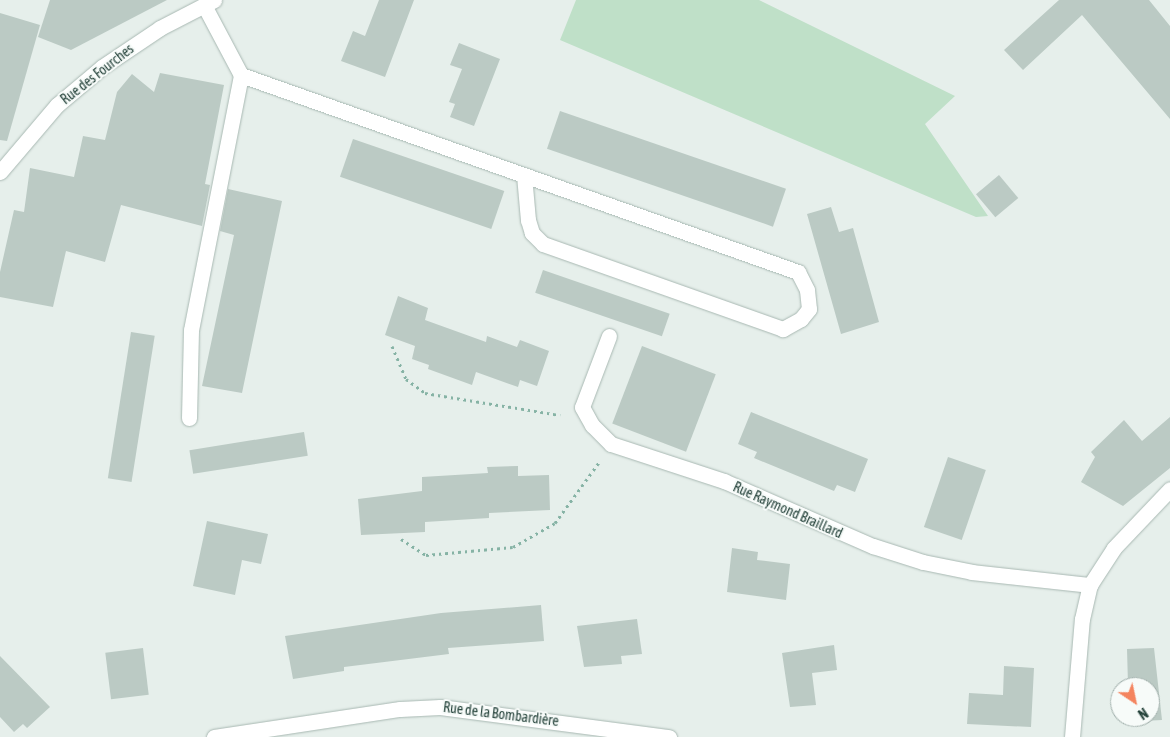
<!DOCTYPE html>
<meta charset="utf-8">
<style>
body{margin:0}
#map{position:relative;width:1170px;height:737px;overflow:hidden;background:#e6efeb;font-family:"Asap Condensed",sans-serif}
div>[style]{position:absolute}
.green>*{inset:0;background:#bfe0c8}
.building>*{inset:0;background:#bbcac4;transform-origin:0 0}
.path>*{height:3px;margin-top:-1.5px;transform-origin:0;background:repeating-linear-gradient(90deg,#86b3a5 0 2.5px,transparent 0 6.5px)}
.roads{filter:drop-shadow(0 0 1px #a8b8b2) drop-shadow(0 0 1px #a8b8b2)}
.service>*{height:15px;margin:-7.5px;padding:0 7.5px;transform-origin:7.5px;border-radius:7.5px;background:#fff}
.minor>*{height:15px;margin:-7.5px;padding:0 7.5px;transform-origin:7.5px;border-radius:7.5px;background:#fff}
span{translate:-50% -50%;white-space:nowrap;text-align:center;line-height:1.15;-webkit-text-stroke:4px #f7fbf9;paint-order:stroke}
.street-label{font-size:14px;color:#24423a}
.north{position:absolute;left:1110px;top:677px;width:50px;height:50px;box-sizing:border-box;background:#f7fbf9;border:1px solid #a3b1ad;border-radius:50%;rotate:146deg;font-size:14px;font-weight:700;line-height:20px;text-align:center;color:#24423a}
.north::after{content:'';display:block;margin:auto;width:18px;height:22px;background:#f4845f;clip-path:polygon(50% 0,100% 100%,50% 72%,0 100%)}
</style>
<div id="map">
<div class="green">
<div style="clip-path:polygon(576px 0,759px 0,955px 96px,925px 124px,988px 216px,976px 217px,560px 40px)"></div>
</div>
<div class="building">
<div style="clip-path:polygon(50px 0,167px 0,71px 50px,38px 37px)"></div>
<div style="clip-path:polygon(379px 0,414px 0,385px 77px,341px 61px,353px 31px,365px 36px)"></div>
<div style="clip-path:polygon(1059px 0,1149px 0,1170px 26px,1170px 119px,1082px 15px,1023px 70px,1004px 50px)"></div>
<div style="clip-path:polygon(0 13px,40px 25px,7px 141px,0 140px)"></div>
<div style="clip-path:polygon(459px 43px,500px 59px,474px 126px,450px 117px,455px 104px,449px 102px,462px 69px,450px 65px)"></div>
<div style="clip-path:polygon(160px 73px,224px 85px,205px 184px,210px 185px,202px 226px,121px 205px,105px 262px,66px 251px,53px 307px,0 297px,0 272px,14px 210px,24px 212px,30px 168px,74px 177px,83px 136px,105px 140px,117px 92px,132px 74px,154px 92px)"></div>
<div style="left:560px;top:111px;width:239px;height:40px;rotate:19deg"></div>
<div style="left:353px;top:139px;width:160px;height:40px;rotate:19deg"></div>
<div style="left:999px;top:175px;width:30px;height:30px;rotate:50deg"></div>
<div style="clip-path:polygon(228px 189px,282px 201px,242px 393px,202px 386px,234px 235px,220px 231px)"></div>
<div style="clip-path:polygon(831px 207px,839px 232px,853px 228px,879px 322px,841px 334px,807px 214px)"></div>
<div style="left:543px;top:270px;width:134px;height:24px;rotate:19deg"></div>
<div style="clip-path:polygon(398px 296px,428px 308px,425px 320px,486px 342px,487px 336px,517px 347px,520px 340px,549px 351px,537px 386px,520px 380px,518px 387px,476px 372px,472px 385px,428px 369px,429px 365px,412px 359px,415px 346px,385px 335px)"></div>
<div style="left:131px;top:332px;width:24px;height:148px;rotate:9deg"></div>
<div style="left:642px;top:346px;width:79px;height:83px;rotate:21deg"></div>
<div style="clip-path:polygon(751px 412px,868px 459px,855px 492px,837px 485px,834px 491px,754px 458px,757px 452px,738px 444px)"></div>
<div style="clip-path:polygon(1170px 417px,1170px 468px,1123px 506px,1081px 482px,1095px 457px,1091px 452px,1124px 420px,1142px 441px)"></div>
<div style="left:304px;top:432px;width:24px;height:116px;rotate:81deg"></div>
<div style="left:948px;top:457px;width:40px;height:74px;rotate:19deg"></div>
<div style="clip-path:polygon(518px 466px,518px 476px,549px 475px,550px 510px,489px 513px,489px 518px,425px 522px,425px 532px,361px 535px,358px 499px,422px 491px,422px 477px,488px 473px,487px 467px)"></div>
<div style="clip-path:polygon(207px 521px,268px 534px,261px 564px,242px 560px,235px 595px,193px 586px)"></div>
<div style="clip-path:polygon(732px 548px,758px 552px,757px 560px,790px 564px,786px 600px,727px 592px)"></div>
<div style="clip-path:polygon(541px 605px,544px 641px,448px 648px,449px 654px,344px 667px,344px 671px,293px 679px,285px 636px,441px 613px)"></div>
<div style="clip-path:polygon(637px 619px,642px 654px,621px 656px,622px 664px,584px 667px,577px 626px)"></div>
<div style="clip-path:polygon(834px 645px,837px 670px,812px 673px,816px 705px,790px 707px,782px 653px)"></div>
<div style="left:143px;top:648px;width:47px;height:38px;rotate:83deg"></div>
<div style="clip-path:polygon(1154px 648px,1162px 720px,1124px 722px,1124px 717px,1150px 717px,1150px 687px,1123px 687px,1128px 685px,1127px 649px)"></div>
<div style="clip-path:polygon(0 656px,50px 707px,27px 728px,23px 724px,14px 732px,0 717px)"></div>
<div style="clip-path:polygon(1004px 666px,1034px 668px,1031px 727px,967px 724px,969px 693px,1003px 695px)"></div>
</div>
<div class="path">
<div style="left:392px;top:346px;width:36px;rotate:67deg"></div>
<div style="left:406px;top:379px;width:24px;rotate:36deg"></div>
<div style="left:425px;top:393px;width:137px;rotate:9.3deg"></div>
<div style="left:401px;top:539px;width:30px;rotate:33deg"></div>
<div style="left:426px;top:555px;width:87px;rotate:-5.3deg"></div>
<div style="left:513px;top:547px;width:48px;rotate:-29.7deg"></div>
<div style="left:555px;top:523px;width:77px;rotate:-54deg"></div>
</div>
<div class="roads">
<div class="service">
<div style="left:241px;top:75px;width:591px;rotate:19.48deg"></div>
<div style="left:798px;top:272px;width:20px;rotate:63deg"></div>
<div style="left:807px;top:290px;width:19px;rotate:84deg"></div>
<div style="left:809px;top:309px;width:13px;rotate:129deg"></div>
<div style="left:801px;top:319px;width:21px;rotate:151deg"></div>
<div style="left:783px;top:329px;width:255px;rotate:-160.5deg"></div>
<div style="left:543px;top:244px;width:16px;rotate:-135deg"></div>
<div style="left:532px;top:233px;width:14px;rotate:-107deg"></div>
<div style="left:528px;top:220px;width:45px;rotate:-95.1deg"></div>
<div style="left:189px;top:418px;width:88px;rotate:-88.7deg"></div>
<div style="left:191px;top:330px;width:260px;rotate:-78.9deg"></div>
<div style="left:241px;top:75px;width:79px;rotate:-117.9deg"></div>
</div>
<div class="minor">
<div style="left:0;top:172px;width:88px;rotate:-49.6deg"></div>
<div style="left:57px;top:105px;width:59px;rotate:-40.2deg"></div>
<div style="left:102px;top:67px;width:70px;rotate:-33.9deg"></div>
<div style="left:160px;top:28px;width:61px;rotate:-27.4deg"></div>
<div style="left:609px;top:336px;width:76px;rotate:110.8deg"></div>
<div style="left:582px;top:407px;width:21px;rotate:61deg"></div>
<div style="left:592px;top:425px;width:27px;rotate:45deg"></div>
<div style="left:611px;top:444px;width:119px;rotate:18.1deg"></div>
<div style="left:724px;top:481px;width:163px;rotate:23.6deg"></div>
<div style="left:873px;top:546px;width:52px;rotate:17.7deg"></div>
<div style="left:923px;top:562px;width:50px;rotate:11.5deg"></div>
<div style="left:972px;top:572px;width:119px;rotate:6.3deg"></div>
<div style="left:214px;top:737px;width:188px;rotate:-8.6deg"></div>
<div style="left:400px;top:709px;width:40px;rotate:-2.9deg"></div>
<div style="left:440px;top:707px;width:231px;rotate:7.5deg"></div>
<div style="left:1072px;top:737px;width:118px;rotate:-85.2deg"></div>
<div style="left:1082px;top:619px;width:35px;rotate:-77deg"></div>
<div style="left:1090px;top:585px;width:44px;rotate:-57deg"></div>
<div style="left:1114px;top:548px;width:81px;rotate:-46.5deg"></div>
</div>
</div>
<div class="street-label">
<span style="left:97px;top:74px;rotate:-38deg">Rue des Fourches</span>
<span style="left:788px;top:510px;rotate:24deg">Rue Raymond Braillard</span>
<span style="left:501px;top:714px;rotate:7deg">Rue de la Bombardière</span>
</div>
<div class="north">N</div>
</div>
